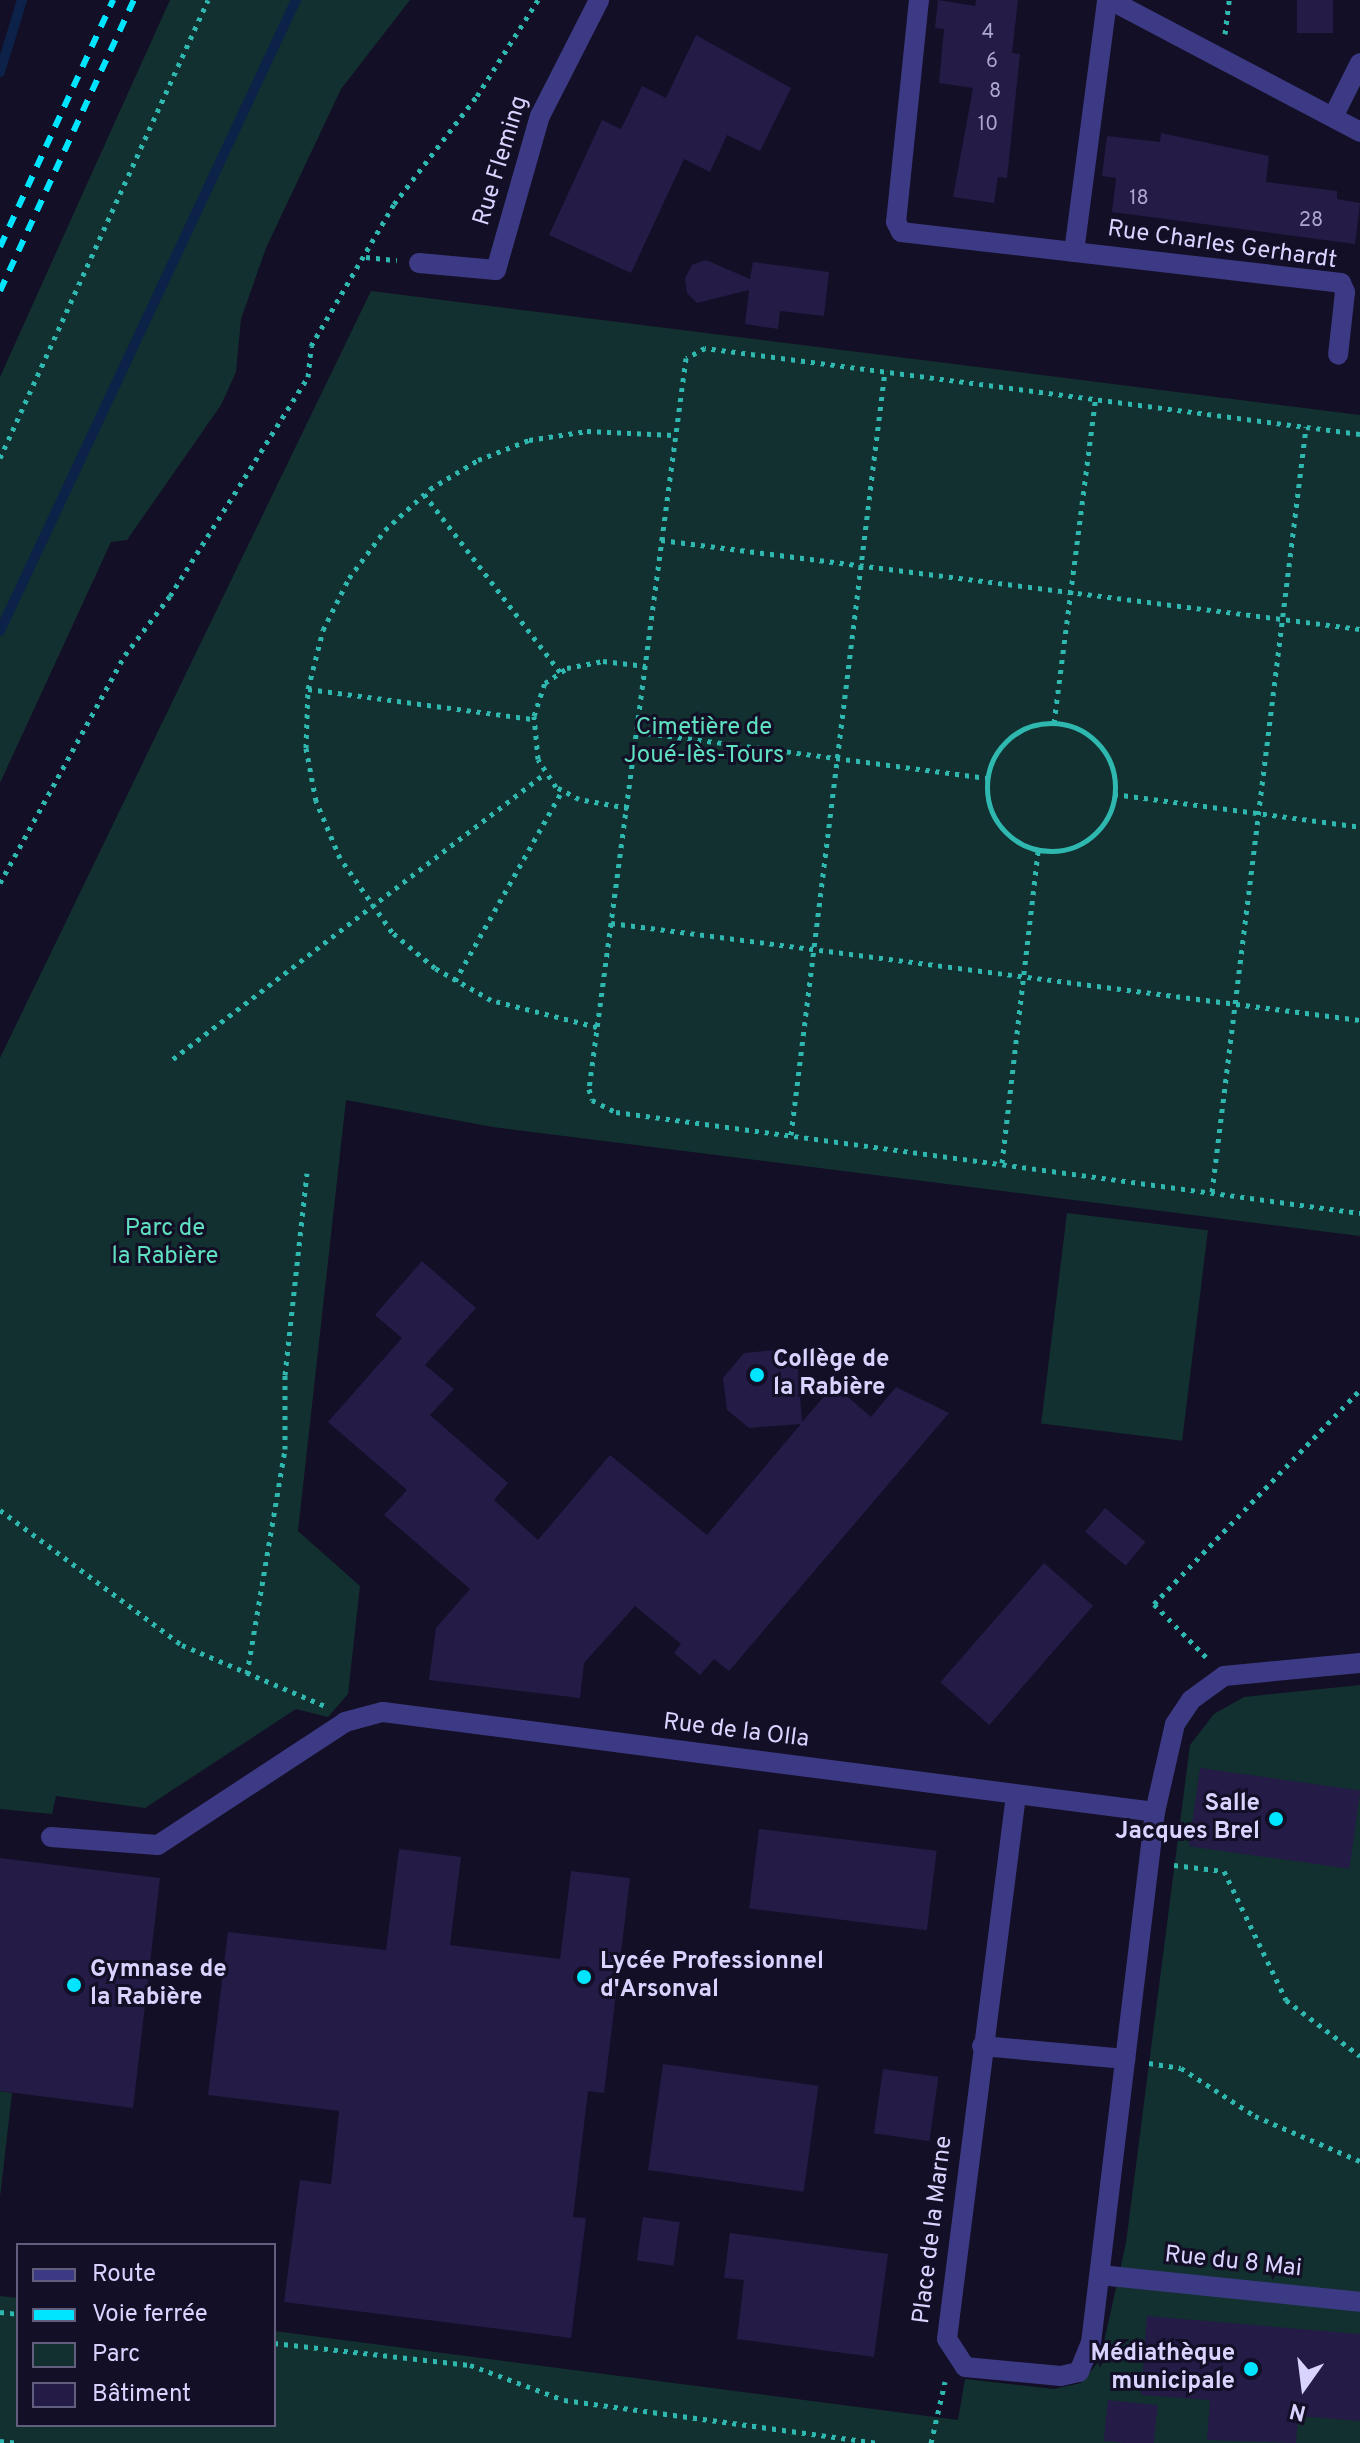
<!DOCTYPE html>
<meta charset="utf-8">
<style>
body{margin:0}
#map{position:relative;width:1360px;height:2443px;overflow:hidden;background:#130f26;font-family:Overpass,sans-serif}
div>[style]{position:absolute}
.green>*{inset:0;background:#12302f;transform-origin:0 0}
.stream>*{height:10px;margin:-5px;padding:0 5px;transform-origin:5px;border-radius:5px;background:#0c2248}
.building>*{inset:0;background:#241b47;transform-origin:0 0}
.path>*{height:5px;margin-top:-2.5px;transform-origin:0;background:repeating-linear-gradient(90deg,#2fb8b0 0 4px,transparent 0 10px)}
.path>.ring{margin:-2.5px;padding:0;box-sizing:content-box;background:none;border:5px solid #2fb8b0;border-radius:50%}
.minor>*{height:20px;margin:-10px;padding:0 10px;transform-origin:10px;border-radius:10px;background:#3d3a85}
.rail>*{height:6px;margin-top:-3px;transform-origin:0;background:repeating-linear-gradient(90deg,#00e5ff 0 12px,transparent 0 22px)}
.dots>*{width:22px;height:22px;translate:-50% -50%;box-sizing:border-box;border:4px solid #130f26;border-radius:50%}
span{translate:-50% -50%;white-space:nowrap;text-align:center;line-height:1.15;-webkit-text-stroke:6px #130f26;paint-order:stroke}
.number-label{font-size:20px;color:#aca6d1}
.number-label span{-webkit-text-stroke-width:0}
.street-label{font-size:24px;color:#d9d4ff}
.park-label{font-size:24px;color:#5fe0c0}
.poi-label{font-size:24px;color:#d9d4ff;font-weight:700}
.left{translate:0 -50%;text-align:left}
.right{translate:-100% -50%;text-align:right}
.legend{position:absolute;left:16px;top:2243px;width:260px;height:184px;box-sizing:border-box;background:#130f26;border:2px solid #625e7d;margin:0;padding:10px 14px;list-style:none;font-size:24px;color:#d9d4ff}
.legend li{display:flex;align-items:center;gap:16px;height:40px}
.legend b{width:40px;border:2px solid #625e7d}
.north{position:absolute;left:1264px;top:2347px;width:80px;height:80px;-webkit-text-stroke:6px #130f26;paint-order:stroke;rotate:194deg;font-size:22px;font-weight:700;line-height:32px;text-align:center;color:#d9d4ff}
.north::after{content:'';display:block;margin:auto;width:28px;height:36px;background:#d9d4ff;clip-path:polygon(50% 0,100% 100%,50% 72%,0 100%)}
</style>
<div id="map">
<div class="green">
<div style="clip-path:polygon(170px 0,410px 0,341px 89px,266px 248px,241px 319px,236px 372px,221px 405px,127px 540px,111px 542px,0 783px,0 377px)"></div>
<div style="clip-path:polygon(371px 291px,1360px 415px,1360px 1236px,493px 1127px,346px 1100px,298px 1531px,360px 1586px,348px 1694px,328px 1717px,296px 1709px,145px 1808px,56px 1796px,52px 1814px,0 1809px,0 1058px)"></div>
<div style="left:1067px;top:1213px;width:142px;height:212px;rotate:7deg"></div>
<div style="clip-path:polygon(1360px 1685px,1360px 2443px,0 2443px,0 2296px,18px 2298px,18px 2425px,274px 2425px,274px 2331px,958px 2420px,965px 2379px,1054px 2389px,1081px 2383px,1100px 2360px,1126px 2243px,1190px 1745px,1214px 1714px,1244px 1697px)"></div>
<div style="clip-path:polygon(0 2091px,12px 2093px,0 2197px)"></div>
</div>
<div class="stream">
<div style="left:0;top:72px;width:75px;rotate:-73deg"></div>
<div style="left:0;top:631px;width:697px;rotate:-64.87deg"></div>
</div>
<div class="building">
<div style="clip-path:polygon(938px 0,975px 6px,976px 0,1018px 0,1012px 53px,1020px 54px,1007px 178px,998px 177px,994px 203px,953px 197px,973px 88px,939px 83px,944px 29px,935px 28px)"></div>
<div style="left:1297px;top:0;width:36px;height:33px"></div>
<div style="clip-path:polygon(696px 35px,791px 88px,760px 151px,727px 135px,710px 172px,684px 159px,631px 273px,549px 235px,602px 120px,621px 129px,642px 86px,666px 98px)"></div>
<div style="clip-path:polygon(1161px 133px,1269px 156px,1266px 182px,1337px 191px,1337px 199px,1360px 203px,1355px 244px,1112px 212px,1116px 178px,1102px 176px,1107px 136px,1160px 142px)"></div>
<div style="clip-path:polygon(706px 260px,750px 279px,753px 262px,829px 272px,824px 316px,780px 311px,778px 329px,745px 324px,749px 290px,697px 303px,687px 293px,685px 278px,692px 265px)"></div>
<div style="clip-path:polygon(422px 1261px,476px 1308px,425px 1365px,454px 1389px,430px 1415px,508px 1483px,494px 1500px,538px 1540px,610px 1455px,707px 1535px,801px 1424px,749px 1428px,727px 1410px,723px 1378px,744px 1353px,775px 1350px,798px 1370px,802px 1422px,834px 1385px,871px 1417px,896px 1387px,949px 1413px,729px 1671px,714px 1659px,700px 1675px,674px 1653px,681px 1644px,635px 1606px,584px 1663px,580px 1698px,429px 1680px,436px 1628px,470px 1589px,384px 1515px,407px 1490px,328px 1422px,402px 1338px,375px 1315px)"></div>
<div style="left:1105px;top:1508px;width:53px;height:31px;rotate:40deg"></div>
<div style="left:1044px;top:1563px;width:65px;height:158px;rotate:41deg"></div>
<div style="left:1200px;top:1768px;width:162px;height:79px;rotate:8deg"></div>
<div style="left:759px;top:1829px;width:179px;height:80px;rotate:7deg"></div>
<div style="clip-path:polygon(399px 1849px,461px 1857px,450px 1945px,560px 1959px,571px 1871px,630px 1878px,604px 2093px,588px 2091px,573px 2217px,586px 2218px,571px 2338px,284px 2302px,300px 2180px,331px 2184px,339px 2111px,208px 2095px,228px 1932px,386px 1950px)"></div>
<div style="clip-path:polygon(0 1858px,160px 1878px,133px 2108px,0 2091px)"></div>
<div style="left:663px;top:2064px;width:157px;height:107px;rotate:8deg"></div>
<div style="left:883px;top:2069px;width:56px;height:65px;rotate:8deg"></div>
<div style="left:643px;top:2217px;width:37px;height:44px;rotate:8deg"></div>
<div style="clip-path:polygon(730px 2233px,888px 2254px,874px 2357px,737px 2339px,744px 2280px,724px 2278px)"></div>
<div style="clip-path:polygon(1147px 2316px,1360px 2334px,1360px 2421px,1298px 2416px,1296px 2443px,1207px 2440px,1210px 2400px,1141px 2395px)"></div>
<div style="left:1108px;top:2400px;width:50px;height:41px;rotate:6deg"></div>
</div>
<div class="path">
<div style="left:1225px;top:34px;width:34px;rotate:-83deg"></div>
<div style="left:366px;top:257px;width:31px;rotate:6deg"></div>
<div style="left:1360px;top:434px;width:661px;rotate:-172.52deg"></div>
<div style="left:705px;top:348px;width:21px;rotate:152deg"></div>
<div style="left:686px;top:358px;width:737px;rotate:97.56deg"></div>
<div style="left:589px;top:1089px;width:11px;rotate:75deg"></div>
<div style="left:592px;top:1100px;width:27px;rotate:27deg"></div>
<div style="left:616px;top:1112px;width:751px;rotate:7.73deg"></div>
<div style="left:0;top:458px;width:503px;rotate:-65.57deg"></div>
<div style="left:424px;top:494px;width:224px;rotate:52.6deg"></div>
<div style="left:661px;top:540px;width:705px;rotate:7.26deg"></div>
<div style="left:308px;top:689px;width:228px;rotate:7.6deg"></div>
<div style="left:1054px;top:723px;width:329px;rotate:-82.7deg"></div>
<div class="ring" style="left:987px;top:723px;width:123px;height:123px"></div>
<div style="left:638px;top:732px;width:352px;rotate:7.5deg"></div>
<div style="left:1114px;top:794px;width:248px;rotate:7.6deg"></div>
<div style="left:628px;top:808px;width:50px;rotate:-169.6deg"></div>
<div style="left:579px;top:799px;width:26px;rotate:-152deg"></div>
<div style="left:556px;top:787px;width:33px;rotate:-123deg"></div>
<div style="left:538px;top:759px;width:43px;rotate:-95.3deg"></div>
<div style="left:534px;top:716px;width:35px;rotate:-72deg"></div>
<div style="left:545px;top:683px;width:27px;rotate:-34deg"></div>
<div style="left:567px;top:668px;width:37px;rotate:-11deg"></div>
<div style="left:603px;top:661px;width:43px;rotate:6.6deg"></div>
<div style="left:0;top:883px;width:260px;rotate:-61.3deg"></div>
<div style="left:125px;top:655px;width:74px;rotate:-52.7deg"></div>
<div style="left:170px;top:596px;width:259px;rotate:-57.8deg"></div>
<div style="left:308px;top:377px;width:31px;rotate:-84deg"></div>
<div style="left:311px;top:346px;width:164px;rotate:-59.7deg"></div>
<div style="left:394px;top:204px;width:136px;rotate:-52.5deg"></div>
<div style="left:477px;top:96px;width:114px;rotate:-57.6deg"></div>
<div style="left:611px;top:923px;width:755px;rotate:7.38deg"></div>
<div style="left:455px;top:981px;width:218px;rotate:-60.6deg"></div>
<div style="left:597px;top:1027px;width:109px;rotate:-165.7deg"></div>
<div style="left:491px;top:1000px;width:64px;rotate:-150.3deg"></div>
<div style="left:435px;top:968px;width:56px;rotate:-140.1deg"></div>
<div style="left:392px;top:932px;width:90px;rotate:-125.1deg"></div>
<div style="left:340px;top:858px;width:62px;rotate:-112.8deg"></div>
<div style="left:316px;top:801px;width:54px;rotate:-100.7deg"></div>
<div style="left:306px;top:748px;width:59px;rotate:-88.1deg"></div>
<div style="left:308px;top:689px;width:61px;rotate:-75.7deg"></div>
<div style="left:323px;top:630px;width:58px;rotate:-63.4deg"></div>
<div style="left:349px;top:578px;width:60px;rotate:-53.1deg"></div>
<div style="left:385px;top:530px;width:61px;rotate:-42.3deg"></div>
<div style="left:430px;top:489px;width:56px;rotate:-31.1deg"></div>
<div style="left:478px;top:460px;width:55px;rotate:-21.4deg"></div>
<div style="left:529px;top:440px;width:59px;rotate:-8.8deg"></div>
<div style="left:587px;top:431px;width:87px;rotate:2.6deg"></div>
<div style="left:173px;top:1059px;width:468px;rotate:-37.5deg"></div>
<div style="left:791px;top:1135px;width:770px;rotate:-82.99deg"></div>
<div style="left:1002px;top:1163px;width:315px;rotate:-83.4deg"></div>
<div style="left:1212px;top:1192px;width:771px;rotate:-82.99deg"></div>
<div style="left:0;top:1510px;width:227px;rotate:36.6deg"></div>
<div style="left:182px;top:1645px;width:155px;rotate:23.1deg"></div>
<div style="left:1206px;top:1657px;width:74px;rotate:-134.5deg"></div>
<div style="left:1154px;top:1604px;width:297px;rotate:-46.1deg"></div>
<div style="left:247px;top:1674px;width:228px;rotate:-80.4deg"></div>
<div style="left:285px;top:1449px;width:74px;rotate:-90deg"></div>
<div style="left:285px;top:1375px;width:203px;rotate:-83.8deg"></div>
<div style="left:1174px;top:1865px;width:50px;rotate:6.8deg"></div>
<div style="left:1224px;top:1871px;width:143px;rotate:64.3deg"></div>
<div style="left:1286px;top:2000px;width:93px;rotate:37.1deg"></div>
<div style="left:1149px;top:2063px;width:32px;rotate:9deg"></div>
<div style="left:1181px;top:2068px;width:88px;rotate:33deg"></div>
<div style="left:1255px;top:2116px;width:114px;rotate:23.2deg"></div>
<div style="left:0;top:2312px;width:18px;rotate:6deg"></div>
<div style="left:274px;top:2343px;width:197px;rotate:6.4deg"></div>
<div style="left:470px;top:2365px;width:100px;rotate:20.4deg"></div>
<div style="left:564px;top:2400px;width:315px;rotate:7.8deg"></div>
<div style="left:0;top:2441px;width:19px;rotate:6deg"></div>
<div style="left:931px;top:2443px;width:63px;rotate:-77.1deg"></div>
</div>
<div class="minor">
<div style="left:919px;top:0;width:223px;rotate:95.9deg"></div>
<div style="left:896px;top:222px;width:11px;rotate:63deg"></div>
<div style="left:901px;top:232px;width:443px;rotate:6.6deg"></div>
<div style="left:1341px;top:283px;width:10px;rotate:66deg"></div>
<div style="left:1345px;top:292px;width:63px;rotate:96.3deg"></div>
<div style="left:1110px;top:0;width:283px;rotate:27.8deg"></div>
<div style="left:1333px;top:117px;width:60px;rotate:-63.4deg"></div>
<div style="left:1074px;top:252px;width:254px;rotate:-82.5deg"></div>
<div style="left:419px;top:263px;width:77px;rotate:5.2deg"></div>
<div style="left:496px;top:270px;width:160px;rotate:-74.1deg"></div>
<div style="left:540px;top:116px;width:130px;rotate:-63deg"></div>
<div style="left:1016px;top:1795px;width:548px;rotate:97.23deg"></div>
<div style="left:947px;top:2339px;width:33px;rotate:57deg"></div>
<div style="left:965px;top:2367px;width:96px;rotate:5.4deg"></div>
<div style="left:1061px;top:2376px;width:18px;rotate:-13deg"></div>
<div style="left:1079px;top:2372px;width:31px;rotate:-68deg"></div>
<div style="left:1091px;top:2343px;width:535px;rotate:-83.13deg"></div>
<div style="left:51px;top:1837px;width:107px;rotate:4.3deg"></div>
<div style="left:158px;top:1845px;width:224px;rotate:-33.3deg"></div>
<div style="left:345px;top:1722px;width:39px;rotate:-15deg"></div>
<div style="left:383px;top:1712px;width:778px;rotate:7.38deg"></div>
<div style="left:1155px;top:1812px;width:90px;rotate:-77.2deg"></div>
<div style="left:1175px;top:1724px;width:29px;rotate:-56deg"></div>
<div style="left:1191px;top:1700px;width:41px;rotate:-36deg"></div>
<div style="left:1224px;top:1676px;width:137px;rotate:-5.5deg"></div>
<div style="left:982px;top:2046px;width:144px;rotate:5.2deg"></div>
<div style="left:1100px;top:2275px;width:261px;rotate:5.9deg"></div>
</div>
<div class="rail">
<div style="left:0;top:247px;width:272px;rotate:-65.4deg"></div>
<div style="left:0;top:291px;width:320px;rotate:-65.3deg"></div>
</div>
<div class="dots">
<div style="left:757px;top:1375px;background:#00e5ff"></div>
<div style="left:1276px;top:1819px;background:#00e5ff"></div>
<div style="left:584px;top:1977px;background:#00e5ff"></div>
<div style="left:74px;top:1985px;background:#00e5ff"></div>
<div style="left:1251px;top:2369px;background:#00e5ff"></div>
</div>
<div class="number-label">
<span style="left:988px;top:33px">4</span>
<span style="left:992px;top:62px">6</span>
<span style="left:995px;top:92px">8</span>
<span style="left:988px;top:125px">10</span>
<span style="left:1139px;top:199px">18</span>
<span style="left:1311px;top:221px">28</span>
</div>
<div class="street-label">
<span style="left:502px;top:161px;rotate:-73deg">Rue Fleming</span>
<span style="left:1222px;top:246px;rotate:8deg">Rue Charles Gerhardt</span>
<span style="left:736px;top:1732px;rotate:7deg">Rue de la Olla</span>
<span style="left:934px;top:2230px;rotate:-83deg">Place de la Marne</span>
<span style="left:1233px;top:2263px;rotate:6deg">Rue du 8 Mai</span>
</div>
<div class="park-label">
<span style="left:704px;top:743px">Cimetière de<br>Joué-lès-Tours</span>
<span style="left:165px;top:1244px">Parc de<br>la Rabière</span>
</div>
<div class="poi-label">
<span class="left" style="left:773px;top:1375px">Collège de<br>la Rabière</span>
<span class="right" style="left:1260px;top:1819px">Salle<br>Jacques Brel</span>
<span class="left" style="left:600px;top:1977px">Lycée Professionnel<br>d'Arsonval</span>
<span class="left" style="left:90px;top:1985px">Gymnase de<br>la Rabière</span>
<span class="right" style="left:1235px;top:2369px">Médiathèque<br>municipale</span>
</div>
<ul class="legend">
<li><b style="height:10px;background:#3d3a85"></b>Route</li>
<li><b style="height:10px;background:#00e5ff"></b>Voie ferrée</li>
<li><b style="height:22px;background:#12302f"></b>Parc</li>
<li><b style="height:22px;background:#241b47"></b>Bâtiment</li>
</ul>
<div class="north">N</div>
</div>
